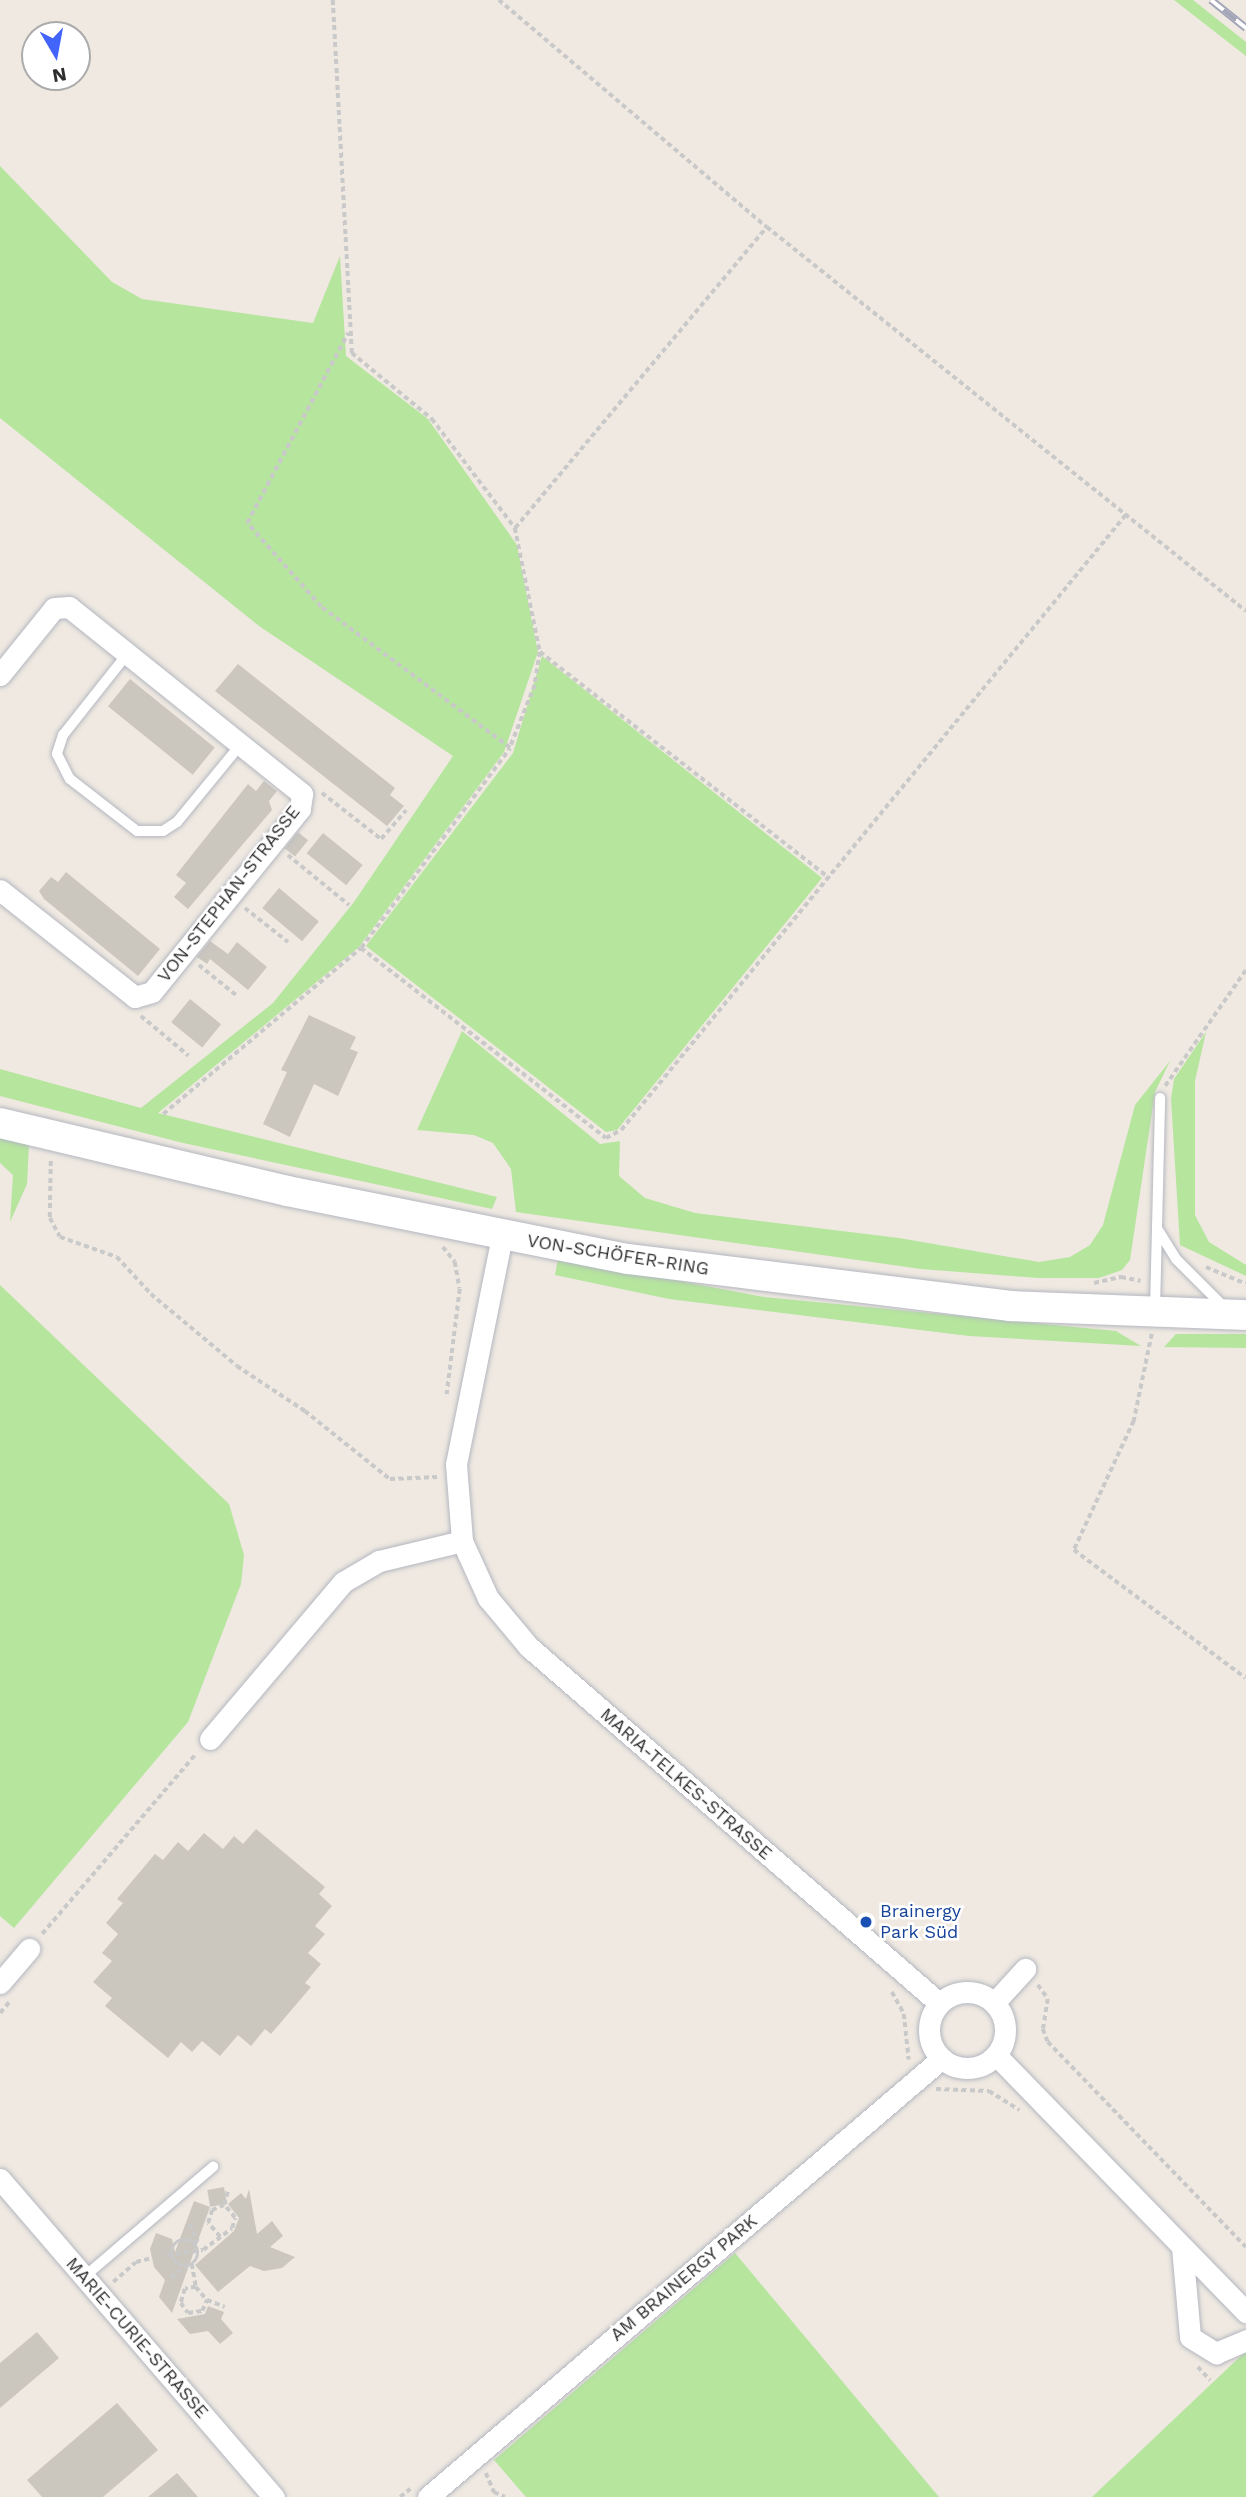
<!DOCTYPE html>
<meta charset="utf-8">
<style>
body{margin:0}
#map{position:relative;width:1246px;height:2497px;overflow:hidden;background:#efe9e1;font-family:"Work Sans",sans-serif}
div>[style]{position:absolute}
.green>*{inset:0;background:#b6e59e}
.building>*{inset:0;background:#cbc7bf;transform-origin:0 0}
.path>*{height:3.5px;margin-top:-1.75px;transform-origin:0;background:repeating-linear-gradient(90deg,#c9c9c9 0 5px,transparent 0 8.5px)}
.path>.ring{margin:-1.75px;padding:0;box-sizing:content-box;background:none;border:3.5px solid #c9c9c9;border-radius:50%}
.roads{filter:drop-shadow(0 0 2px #b4b7c1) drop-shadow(0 0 2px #b4b7c1)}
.lane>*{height:10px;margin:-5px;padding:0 5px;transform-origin:5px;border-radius:5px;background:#fff}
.street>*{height:21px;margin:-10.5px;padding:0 10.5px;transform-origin:10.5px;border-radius:10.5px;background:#fff}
.street>.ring{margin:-10.5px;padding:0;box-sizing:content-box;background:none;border:21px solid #fff;border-radius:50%}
.secondary>*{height:30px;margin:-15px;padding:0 15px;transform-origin:15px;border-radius:15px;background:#fff}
.rail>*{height:8px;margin-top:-4px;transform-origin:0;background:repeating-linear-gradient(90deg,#fff 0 16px,#a3a6b8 0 32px);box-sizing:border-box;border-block:2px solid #a3a6b8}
.dots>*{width:19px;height:19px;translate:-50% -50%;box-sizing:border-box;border:4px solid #fff;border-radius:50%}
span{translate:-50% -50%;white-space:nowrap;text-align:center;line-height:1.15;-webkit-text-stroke:5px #fff;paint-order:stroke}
.street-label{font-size:18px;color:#2e2e2e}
.transit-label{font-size:18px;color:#164399}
.left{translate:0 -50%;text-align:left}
.north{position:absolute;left:21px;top:21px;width:70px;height:70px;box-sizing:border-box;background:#fff;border:2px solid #ababab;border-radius:50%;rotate:170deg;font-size:19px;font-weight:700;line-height:28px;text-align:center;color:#2e2e2e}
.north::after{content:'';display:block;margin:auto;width:24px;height:32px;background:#4264fb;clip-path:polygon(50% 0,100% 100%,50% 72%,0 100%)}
</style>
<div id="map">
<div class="green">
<div style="clip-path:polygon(1174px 0,1193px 0,1246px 42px,1246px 56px)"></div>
<div style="clip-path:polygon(0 166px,112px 282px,142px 299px,313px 323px,340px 256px,346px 356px,428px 419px,517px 545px,538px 652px,504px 752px,359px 947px,158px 1113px,497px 1197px,492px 1209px,183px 1143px,0 1096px,0 1069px,141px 1108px,273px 1003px,354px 902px,453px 756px,259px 626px,0 418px)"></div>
<div style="clip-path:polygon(542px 656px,822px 878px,617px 1130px,606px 1132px,366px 946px,513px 753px)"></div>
<div style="clip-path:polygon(462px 1031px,600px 1144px,620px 1141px,619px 1176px,645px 1198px,695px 1213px,899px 1238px,1039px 1262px,1070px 1257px,1090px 1245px,1103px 1225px,1135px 1105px,1170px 1061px,1155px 1092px,1130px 1260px,1122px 1270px,1099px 1278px,1038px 1278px,921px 1269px,516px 1212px,511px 1169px,493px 1143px,474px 1135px,417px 1130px)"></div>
<div style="clip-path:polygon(1206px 1032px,1195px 1081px,1195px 1215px,1209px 1242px,1246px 1265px,1246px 1276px,1180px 1245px,1171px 1099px,1174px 1079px)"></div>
<div style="clip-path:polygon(0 1135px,29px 1145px,27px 1184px,10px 1222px,13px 1175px,0 1163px)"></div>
<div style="clip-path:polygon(558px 1258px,764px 1297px,1116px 1331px,1141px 1346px,969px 1336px,669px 1299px,555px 1275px)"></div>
<div style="clip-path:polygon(0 1285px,229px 1504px,244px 1555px,241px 1584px,188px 1722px,14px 1928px,0 1916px)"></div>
<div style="clip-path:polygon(1176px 1334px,1246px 1334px,1246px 1348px,1164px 1347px)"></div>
<div style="clip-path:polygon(735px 2253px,939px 2497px,526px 2497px,494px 2460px)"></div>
<div style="clip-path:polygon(1246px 2351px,1246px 2497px,1092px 2497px)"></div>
</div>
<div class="building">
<div style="clip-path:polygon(238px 664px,395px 788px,390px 795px,404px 806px,387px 826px,215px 691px)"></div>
<div style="left:130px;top:679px;width:109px;height:35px;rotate:39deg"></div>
<div style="clip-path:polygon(264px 781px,277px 791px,269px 801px,272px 810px,188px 909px,174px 897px,186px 883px,176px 875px,248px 784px,256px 791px)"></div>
<div style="left:298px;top:832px;width:13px;height:21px;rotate:39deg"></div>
<div style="left:323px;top:833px;width:51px;height:26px;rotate:39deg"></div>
<div style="clip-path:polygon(66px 872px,160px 949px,138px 976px,44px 899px,39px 891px,51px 877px,58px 882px)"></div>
<div style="left:279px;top:888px;width:52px;height:26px;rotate:40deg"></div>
<div style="clip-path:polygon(210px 941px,228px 954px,237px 942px,267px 967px,248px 990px,210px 959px,207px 964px,197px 957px)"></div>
<div style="left:190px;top:999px;width:40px;height:30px;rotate:39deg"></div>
<div style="clip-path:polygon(309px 1015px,356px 1037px,350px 1049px,358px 1052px,338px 1096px,314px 1084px,290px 1137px,263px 1124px,287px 1072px,281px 1070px)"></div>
<div style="clip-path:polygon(256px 1829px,325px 1887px,319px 1894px,332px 1906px,315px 1926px,325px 1934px,308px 1953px,321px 1964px,305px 1983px,311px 1987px,271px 2034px,265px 2029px,251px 2046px,238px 2035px,220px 2056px,202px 2041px,192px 2052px,181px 2042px,168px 2058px,105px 2006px,112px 1998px,93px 1982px,112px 1961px,102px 1953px,118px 1934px,106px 1923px,123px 1903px,117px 1899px,155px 1854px,163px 1860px,178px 1842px,188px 1851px,204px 1833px,223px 1849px,234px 1836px,243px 1844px)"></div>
<div style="left:224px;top:2187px;width:17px;height:17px;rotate:80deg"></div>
<div style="clip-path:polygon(249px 2189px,257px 2234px,272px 2221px,283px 2236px,270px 2247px,295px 2257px,282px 2268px,264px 2271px,250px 2266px,218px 2292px,195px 2265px,234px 2231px,239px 2218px,228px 2204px,241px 2193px,246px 2199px)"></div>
<div style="clip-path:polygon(194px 2201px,210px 2207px,172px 2313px,159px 2297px,165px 2280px,154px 2267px,150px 2249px,156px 2233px,172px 2239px,175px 2252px)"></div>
<div style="clip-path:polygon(208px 2306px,224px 2312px,221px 2319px,233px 2333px,220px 2344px,208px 2331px,190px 2334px,177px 2319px,205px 2314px)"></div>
<div style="clip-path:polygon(37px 2332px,59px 2358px,0 2408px,0 2363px)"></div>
<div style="clip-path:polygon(117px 2403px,158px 2450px,103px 2497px,42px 2497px,27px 2480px)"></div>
<div style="clip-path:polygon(177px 2473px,198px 2497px,148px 2497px)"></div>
</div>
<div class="path">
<div style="left:333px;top:0;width:354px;rotate:86.9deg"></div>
<div style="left:352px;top:353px;width:104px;rotate:39.5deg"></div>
<div style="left:432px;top:419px;width:137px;rotate:52.7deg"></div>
<div style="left:515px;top:528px;width:126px;rotate:78.6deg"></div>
<div style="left:540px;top:652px;width:33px;rotate:99deg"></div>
<div style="left:535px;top:685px;width:68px;rotate:111.6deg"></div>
<div style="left:510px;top:748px;width:236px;rotate:-143.3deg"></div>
<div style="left:321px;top:607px;width:112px;rotate:-131.4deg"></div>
<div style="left:247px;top:523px;width:215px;rotate:-62deg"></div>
<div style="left:499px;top:0;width:351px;rotate:40.3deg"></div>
<div style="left:767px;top:227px;width:614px;rotate:38.72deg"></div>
<div style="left:515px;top:528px;width:393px;rotate:-50.1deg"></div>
<div style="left:540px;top:652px;width:367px;rotate:38deg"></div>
<div style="left:322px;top:793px;width:75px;rotate:37.9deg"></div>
<div style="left:381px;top:839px;width:38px;rotate:-49deg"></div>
<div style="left:288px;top:855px;width:79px;rotate:39.3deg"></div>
<div style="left:245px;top:908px;width:55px;rotate:38.3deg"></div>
<div style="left:361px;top:948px;width:310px;rotate:37.8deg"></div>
<div style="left:606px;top:1138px;width:17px;rotate:-28deg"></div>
<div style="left:621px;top:1130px;width:798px;rotate:-50.64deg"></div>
<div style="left:199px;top:965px;width:48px;rotate:39deg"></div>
<div style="left:141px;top:1016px;width:62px;rotate:39.8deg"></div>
<div style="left:1165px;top:1086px;width:141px;rotate:-55.1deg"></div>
<div style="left:163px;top:1114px;width:258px;rotate:-40deg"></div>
<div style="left:361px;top:948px;width:249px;rotate:-53.3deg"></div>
<div style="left:51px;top:1161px;width:57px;rotate:91deg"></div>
<div style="left:50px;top:1218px;width:21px;rotate:62deg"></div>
<div style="left:60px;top:1237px;width:60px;rotate:19.3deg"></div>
<div style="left:117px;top:1257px;width:50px;rotate:47.4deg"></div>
<div style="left:151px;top:1294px;width:112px;rotate:39.9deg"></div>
<div style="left:237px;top:1366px;width:82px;rotate:33.5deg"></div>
<div style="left:305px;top:1411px;width:109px;rotate:38.7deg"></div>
<div style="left:390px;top:1479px;width:47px;rotate:-2.4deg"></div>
<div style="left:443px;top:1247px;width:19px;rotate:51deg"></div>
<div style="left:455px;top:1262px;width:27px;rotate:80deg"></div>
<div style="left:460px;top:1289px;width:106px;rotate:97.1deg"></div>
<div style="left:1206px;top:1267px;width:43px;rotate:23deg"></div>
<div style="left:1094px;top:1283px;width:28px;rotate:-13deg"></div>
<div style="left:1121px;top:1277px;width:20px;rotate:11deg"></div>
<div style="left:1152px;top:1334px;width:89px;rotate:101.7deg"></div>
<div style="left:1134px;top:1421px;width:142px;rotate:114.9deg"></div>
<div style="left:1074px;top:1550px;width:214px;rotate:36.7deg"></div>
<div style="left:42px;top:1934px;width:237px;rotate:-49.5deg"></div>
<div style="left:1038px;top:1985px;width:17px;rotate:54deg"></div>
<div style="left:1048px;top:1999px;width:30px;rotate:99deg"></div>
<div style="left:1043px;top:2029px;width:14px;rotate:69deg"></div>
<div style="left:1048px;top:2042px;width:285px;rotate:46deg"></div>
<div style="left:892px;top:1992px;width:25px;rotate:61deg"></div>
<div style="left:904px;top:2014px;width:46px;rotate:83.8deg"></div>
<div style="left:0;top:2013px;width:16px;rotate:-50deg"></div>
<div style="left:936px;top:2089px;width:53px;rotate:2.2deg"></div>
<div style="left:989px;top:2091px;width:36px;rotate:32deg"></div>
<div style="left:190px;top:2224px;width:19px;rotate:65deg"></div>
<div style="left:198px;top:2241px;width:6px;rotate:149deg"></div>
<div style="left:220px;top:2237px;width:18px;rotate:-131deg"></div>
<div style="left:208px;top:2223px;width:14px;rotate:-73deg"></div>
<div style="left:212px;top:2210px;width:13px;rotate:-23deg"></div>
<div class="ring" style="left:172px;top:2240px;width:22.5px;height:22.5px"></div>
<div style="left:167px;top:2255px;width:36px;rotate:-8deg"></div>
<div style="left:203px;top:2250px;width:36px;rotate:-37deg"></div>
<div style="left:232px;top:2228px;width:10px;rotate:-73deg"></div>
<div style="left:235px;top:2218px;width:17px;rotate:-130deg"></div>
<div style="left:224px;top:2205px;width:16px;rotate:-75deg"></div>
<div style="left:192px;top:2264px;width:23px;rotate:80deg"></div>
<div style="left:196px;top:2287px;width:17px;rotate:50deg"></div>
<div style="left:207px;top:2300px;width:19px;rotate:21deg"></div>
<div style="left:171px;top:2278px;width:20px;rotate:-41deg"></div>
<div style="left:113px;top:2282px;width:30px;rotate:-41deg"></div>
<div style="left:136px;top:2262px;width:16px;rotate:-14deg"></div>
<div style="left:196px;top:2287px;width:11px;rotate:170deg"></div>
<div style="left:185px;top:2289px;width:15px;rotate:106deg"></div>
<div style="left:181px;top:2303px;width:12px;rotate:55deg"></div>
<div style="left:188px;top:2313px;width:14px;rotate:-8deg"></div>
<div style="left:202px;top:2311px;width:12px;rotate:-66deg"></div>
<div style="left:1198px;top:2367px;width:18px;rotate:47deg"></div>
<div style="left:486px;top:2473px;width:21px;rotate:67deg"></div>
<div style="left:494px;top:2492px;width:12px;rotate:24deg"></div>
<div style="left:400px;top:2497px;width:13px;rotate:-39deg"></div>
</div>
<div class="roads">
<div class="lane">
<div style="left:128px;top:653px;width:105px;rotate:128.4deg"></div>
<div style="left:63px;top:735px;width:20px;rotate:108deg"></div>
<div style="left:57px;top:754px;width:28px;rotate:63deg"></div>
<div style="left:70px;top:779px;width:85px;rotate:37.8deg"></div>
<div style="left:137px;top:831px;width:26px"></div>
<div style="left:163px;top:831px;width:17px;rotate:-33deg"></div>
<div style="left:177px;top:822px;width:102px;rotate:-50.6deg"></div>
<div style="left:1158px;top:1230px;width:34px;rotate:58deg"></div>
<div style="left:1176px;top:1259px;width:69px;rotate:45deg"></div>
<div style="left:1155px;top:1309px;width:211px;rotate:-88.6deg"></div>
<div style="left:84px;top:2277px;width:170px;rotate:-40.5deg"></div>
</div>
<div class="street">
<div style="left:0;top:675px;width:86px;rotate:-51.1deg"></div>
<div style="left:54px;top:608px;width:15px;rotate:-4deg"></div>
<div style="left:69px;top:607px;width:299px;rotate:38.7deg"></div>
<div style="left:302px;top:794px;width:15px;rotate:98deg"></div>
<div style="left:300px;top:809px;width:235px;rotate:129deg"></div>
<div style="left:152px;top:992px;width:18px;rotate:164deg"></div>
<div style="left:135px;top:997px;width:172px;rotate:-141.6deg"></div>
<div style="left:502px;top:1236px;width:233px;rotate:101.4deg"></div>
<div style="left:456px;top:1464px;width:77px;rotate:85.5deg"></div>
<div style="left:462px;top:1541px;width:63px;rotate:65.5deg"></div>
<div style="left:488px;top:1598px;width:64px;rotate:50.1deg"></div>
<div style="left:529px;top:1647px;width:543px;rotate:40.97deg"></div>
<div style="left:210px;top:1739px;width:206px;rotate:-49.7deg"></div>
<div style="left:343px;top:1582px;width:42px;rotate:-30.3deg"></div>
<div style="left:379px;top:1561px;width:85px;rotate:-13.5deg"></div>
<div style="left:0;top:1983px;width:45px;rotate:-49.5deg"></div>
<div class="ring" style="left:929px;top:1992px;width:55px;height:55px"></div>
<div style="left:995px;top:2002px;width:45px;rotate:-47.7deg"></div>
<div style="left:996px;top:2055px;width:359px;rotate:45.8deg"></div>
<div style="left:0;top:2179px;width:420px;rotate:49.3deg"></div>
<div style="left:1182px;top:2247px;width:90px;rotate:84.9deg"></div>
<div style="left:1190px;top:2337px;width:31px;rotate:32deg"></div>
<div style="left:1216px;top:2353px;width:33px;rotate:-23deg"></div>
<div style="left:428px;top:2497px;width:675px;rotate:-40.49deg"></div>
</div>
<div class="secondary">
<div style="left:0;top:1123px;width:295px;rotate:13.3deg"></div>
<div style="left:287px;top:1191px;width:348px;rotate:11.3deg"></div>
<div style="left:628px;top:1259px;width:385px;rotate:7deg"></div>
<div style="left:1010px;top:1306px;width:236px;rotate:2.2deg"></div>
</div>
</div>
<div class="rail">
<div style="left:1211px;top:0;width:45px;rotate:38.7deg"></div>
</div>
<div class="dots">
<div style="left:866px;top:1922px;background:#1a4fb4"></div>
</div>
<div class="street-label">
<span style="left:229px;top:894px;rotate:-52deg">VON-STEPHAN-STRASSE</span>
<span style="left:618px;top:1255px;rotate:9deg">VON-SCHÖFER-RING</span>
<span style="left:686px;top:1784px;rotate:41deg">MARIA-TELKES-STRASSE</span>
<span style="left:684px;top:2278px;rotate:-40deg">AM BRAINERGY PARK</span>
<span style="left:137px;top:2338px;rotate:49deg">MARIE-CURIE-STRASSE</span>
</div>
<div class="transit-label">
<span class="left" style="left:880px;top:1922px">Brainergy<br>Park Süd</span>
</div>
<div class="north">N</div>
</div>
